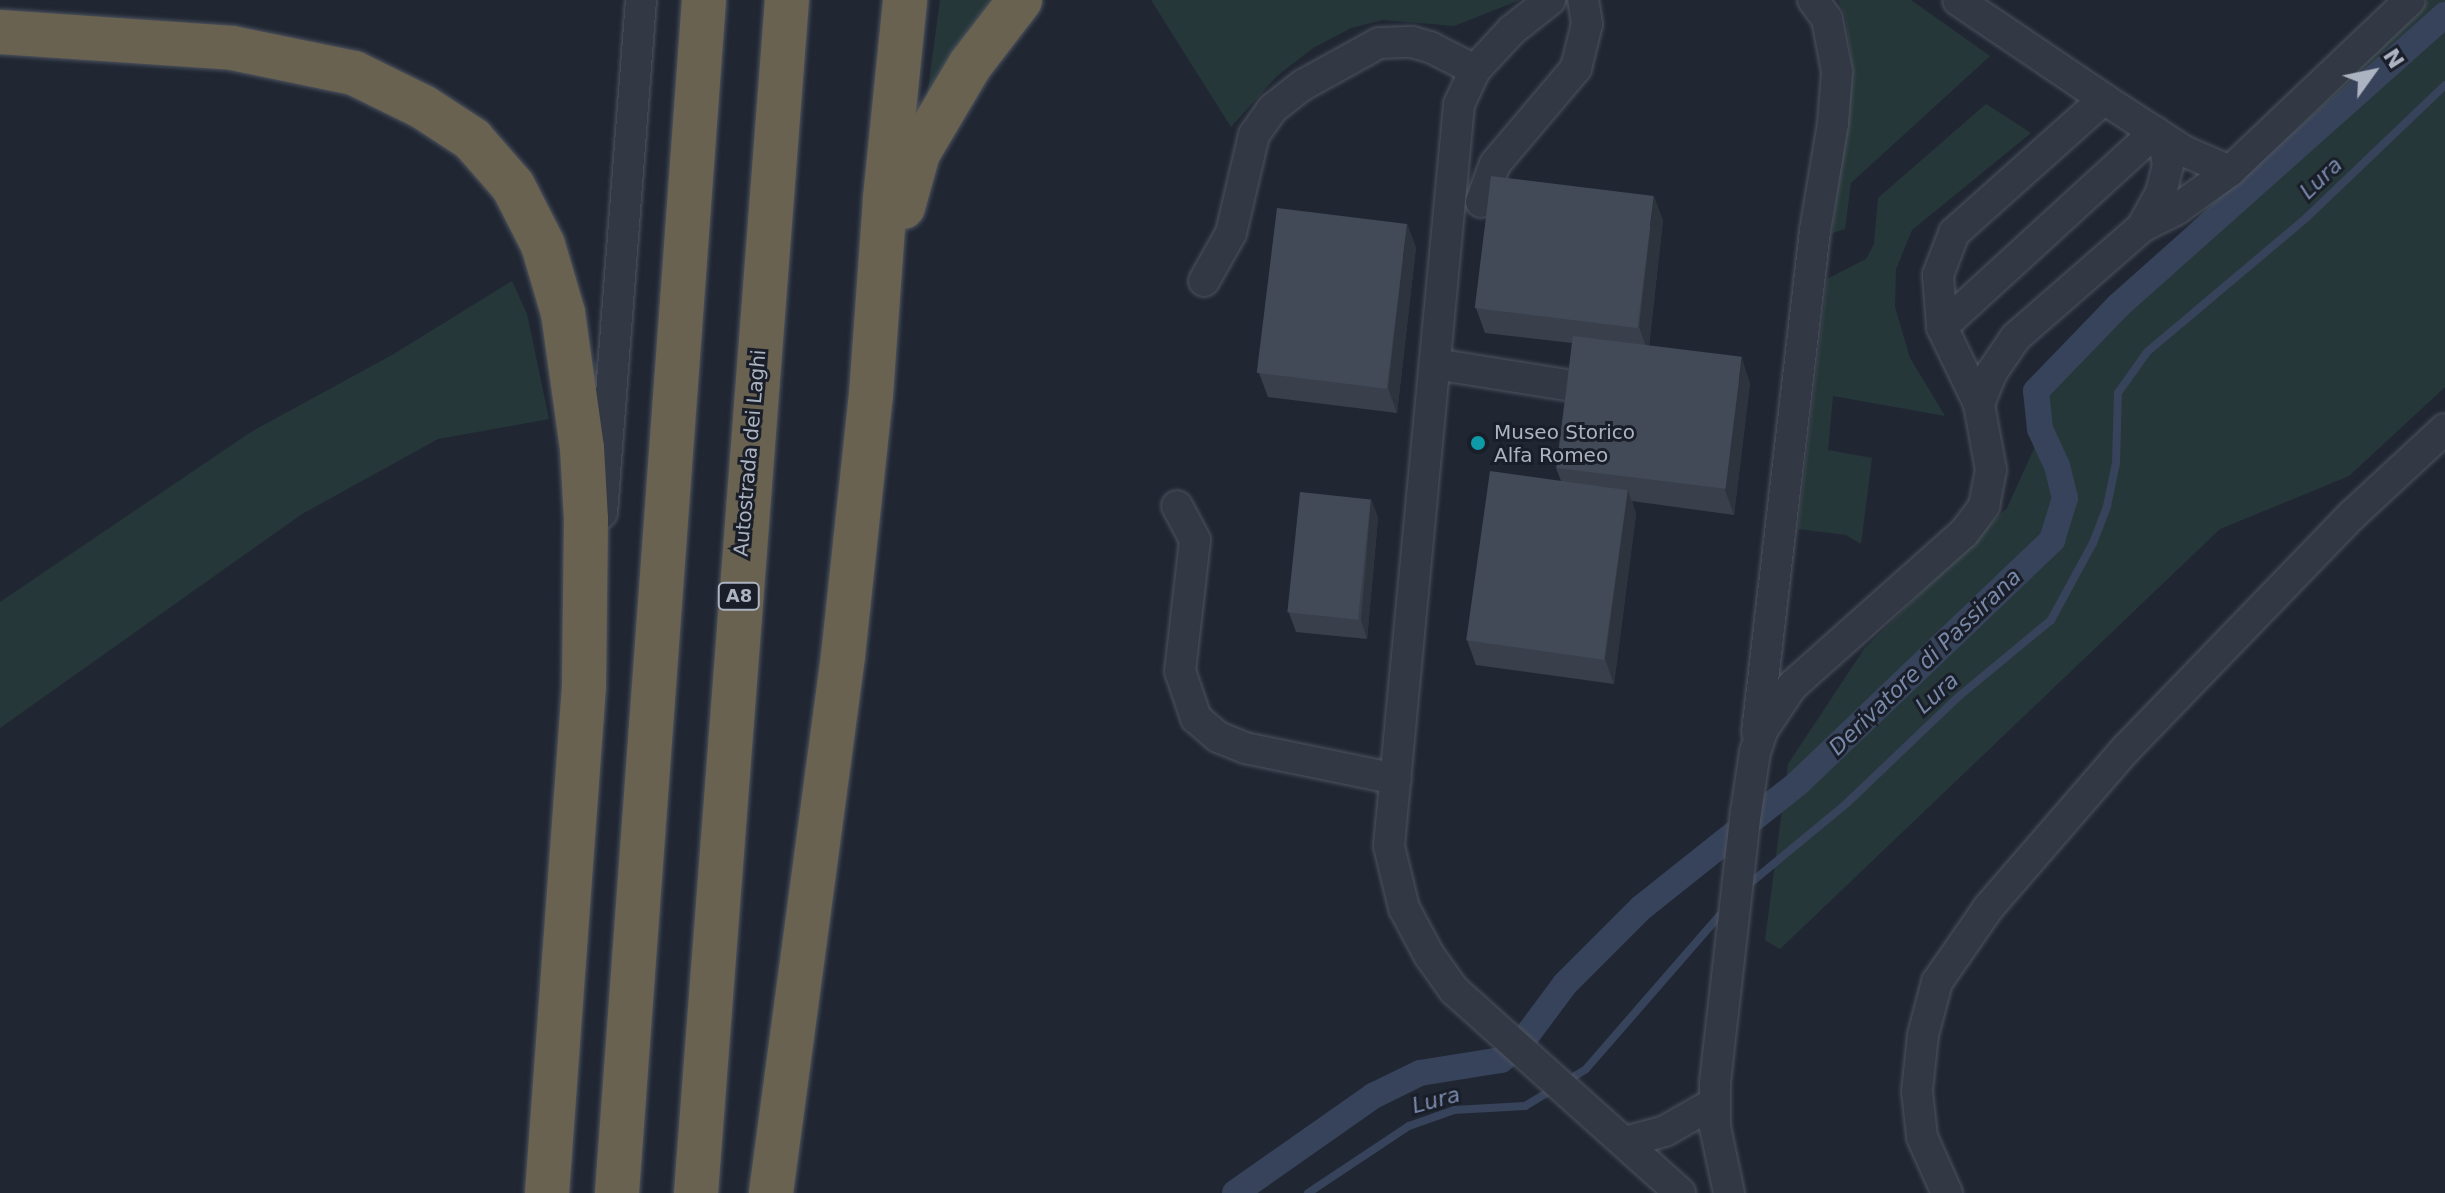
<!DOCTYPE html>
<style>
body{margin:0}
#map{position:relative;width:2445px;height:1193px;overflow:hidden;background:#202733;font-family:"DejaVu Sans",sans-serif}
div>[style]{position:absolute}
.green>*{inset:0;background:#263739}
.stream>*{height:8px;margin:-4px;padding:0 4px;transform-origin:4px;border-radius:4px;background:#37435b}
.canal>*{height:26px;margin:-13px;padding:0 13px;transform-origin:13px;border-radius:13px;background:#37435b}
.roads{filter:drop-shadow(0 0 2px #4e545f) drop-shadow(0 0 2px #4e545f)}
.minor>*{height:30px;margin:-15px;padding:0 15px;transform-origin:15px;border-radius:15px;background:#333944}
.highway>*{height:44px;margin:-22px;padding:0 22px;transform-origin:22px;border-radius:22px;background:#6a6251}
.wall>*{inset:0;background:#39404c}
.shaded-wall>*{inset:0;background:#2e343e}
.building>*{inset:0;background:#424a58;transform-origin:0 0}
.dots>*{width:22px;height:22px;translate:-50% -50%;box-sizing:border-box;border:4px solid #191e29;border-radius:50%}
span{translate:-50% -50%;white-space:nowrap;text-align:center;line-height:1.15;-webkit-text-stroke:6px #191e29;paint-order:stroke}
.shield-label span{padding:2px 6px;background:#191e29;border:2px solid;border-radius:6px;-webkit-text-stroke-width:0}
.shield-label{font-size:18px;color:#adb4c1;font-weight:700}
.poi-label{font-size:20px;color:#adb4c1}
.left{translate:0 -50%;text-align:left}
.street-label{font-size:20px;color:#adb4c1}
.water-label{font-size:22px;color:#7888a8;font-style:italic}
.north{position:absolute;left:2333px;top:32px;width:80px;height:80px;-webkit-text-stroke:6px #191e29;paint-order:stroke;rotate:57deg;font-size:22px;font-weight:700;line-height:32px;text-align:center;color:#adb4c1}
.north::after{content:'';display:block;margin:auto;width:28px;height:36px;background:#adb4c1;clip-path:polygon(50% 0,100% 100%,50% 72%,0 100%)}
</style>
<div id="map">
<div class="green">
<div style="clip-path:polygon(940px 0,1004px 0,921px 141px)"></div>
<div style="clip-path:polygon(1151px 0,1520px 0,1454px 26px,1383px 20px,1351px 28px,1313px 48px,1277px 76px,1231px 127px)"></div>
<div style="clip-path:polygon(1838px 0,1911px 0,1990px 56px,1851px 183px,1845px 229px,1832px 233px,1853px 71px,1845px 15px)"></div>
<div style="clip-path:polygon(2429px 0,2445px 0,2445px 387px,2349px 476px,2220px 529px,1780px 949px,1765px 940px,1788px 764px,1864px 649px,2007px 508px,2043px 429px,2050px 377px,2206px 208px)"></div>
<div style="clip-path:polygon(1986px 104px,2031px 133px,1912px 230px,1896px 269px,1895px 307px,1910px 358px,1945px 416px,1833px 396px,1828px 450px,1872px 458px,1861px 544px,1846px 535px,1798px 529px,1827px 279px,1866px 259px,1874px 244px,1878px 198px)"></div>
<div style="clip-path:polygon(512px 281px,527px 314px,549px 419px,438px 439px,302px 514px,0 728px,0 602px,251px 432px,392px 355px)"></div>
</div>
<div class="stream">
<div style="left:1748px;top:885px;width:129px;rotate:-39.6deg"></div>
<div style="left:1847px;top:803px;width:153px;rotate:-43.7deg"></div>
<div style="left:1958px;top:697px;width:121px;rotate:-39.6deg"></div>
<div style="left:2051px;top:620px;width:88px;rotate:-61.4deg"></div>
<div style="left:2093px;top:543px;width:40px;rotate:-69deg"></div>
<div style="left:2107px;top:506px;width:44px;rotate:-78.2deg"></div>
<div style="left:2116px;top:463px;width:70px;rotate:-88.4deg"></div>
<div style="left:2118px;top:393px;width:50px;rotate:-54.7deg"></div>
<div style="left:2147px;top:352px;width:208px;rotate:-40.1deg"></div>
<div style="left:2306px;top:218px;width:192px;rotate:-43.7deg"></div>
<div style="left:1567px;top:1081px;width:22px;rotate:-32deg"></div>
<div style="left:1586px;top:1069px;width:212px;rotate:-49deg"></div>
<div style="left:1308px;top:1193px;width:121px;rotate:-33.6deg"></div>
<div style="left:1409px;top:1126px;width:48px;rotate:-19.6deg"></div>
<div style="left:1454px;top:1110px;width:71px;rotate:-3.2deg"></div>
<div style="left:1525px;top:1106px;width:35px;rotate:-31deg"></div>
</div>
<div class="canal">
<div style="left:1235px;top:1193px;width:169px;rotate:-35.1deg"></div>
<div style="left:1373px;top:1096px;width:52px;rotate:-26.1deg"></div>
<div style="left:1420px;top:1073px;width:82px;rotate:-9.1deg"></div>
<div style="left:1501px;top:1060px;width:23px;rotate:-38deg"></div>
<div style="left:1519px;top:1046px;width:77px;rotate:-53.4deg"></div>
<div style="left:1565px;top:984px;width:107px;rotate:-45deg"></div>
<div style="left:1641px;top:908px;width:201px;rotate:-38.5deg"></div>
<div style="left:1798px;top:783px;width:352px;rotate:-43.7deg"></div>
<div style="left:2052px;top:540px;width:44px;rotate:-72.8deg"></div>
<div style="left:2065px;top:498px;width:33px;rotate:-104deg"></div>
<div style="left:2057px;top:466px;width:41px;rotate:-114.7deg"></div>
<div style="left:2040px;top:429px;width:38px;rotate:-96deg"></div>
<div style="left:2036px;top:391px;width:118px;rotate:-46deg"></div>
<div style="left:2118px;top:306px;width:438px;rotate:-41.7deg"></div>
</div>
<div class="roads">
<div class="minor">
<div style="left:1550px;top:0;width:48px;rotate:141.7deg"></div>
<div style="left:1512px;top:30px;width:54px;rotate:132.8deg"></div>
<div style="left:1475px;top:70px;width:38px;rotate:115deg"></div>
<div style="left:1459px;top:105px;width:744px;rotate:95.4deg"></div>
<div style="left:1389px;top:846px;width:64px;rotate:76.4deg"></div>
<div style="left:1404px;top:908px;width:53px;rotate:62deg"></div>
<div style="left:1429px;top:955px;width:43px;rotate:54.5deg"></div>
<div style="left:1454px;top:990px;width:304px;rotate:41.9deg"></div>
<div style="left:2104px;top:99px;width:95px;rotate:33deg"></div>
<div style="left:2184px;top:151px;width:50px;rotate:23.5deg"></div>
<div style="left:1481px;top:202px;width:40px;rotate:-69.8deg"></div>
<div style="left:1495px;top:164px;width:126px;rotate:-49.8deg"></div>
<div style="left:1576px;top:68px;width:45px;rotate:-76deg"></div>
<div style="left:1587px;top:24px;width:24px;rotate:-99deg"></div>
<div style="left:2142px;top:227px;width:39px;rotate:-61deg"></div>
<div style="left:2161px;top:193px;width:29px;rotate:-76deg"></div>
<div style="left:2168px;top:165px;width:27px;rotate:-100deg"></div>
<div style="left:1204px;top:281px;width:55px;rotate:-60.6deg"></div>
<div style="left:1231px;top:233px;width:101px;rotate:-76.8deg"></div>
<div style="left:1254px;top:135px;width:32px;rotate:-55deg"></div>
<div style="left:1272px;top:109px;width:39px;rotate:-38deg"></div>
<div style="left:1303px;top:85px;width:87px;rotate:-28.9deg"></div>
<div style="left:1379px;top:43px;width:33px;rotate:-2deg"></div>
<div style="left:1412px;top:42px;width:19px;rotate:16deg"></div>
<div style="left:1430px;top:47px;width:51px;rotate:27.1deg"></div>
<div style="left:1942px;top:327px;width:289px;rotate:-42.5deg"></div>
<div style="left:1435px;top:364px;width:133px;rotate:9.1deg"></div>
<div style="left:1979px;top:404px;width:35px;rotate:-68deg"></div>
<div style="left:1992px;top:372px;width:42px;rotate:-55.6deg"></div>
<div style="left:2016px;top:337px;width:167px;rotate:-41.1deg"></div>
<div style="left:2142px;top:227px;width:39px;rotate:-27deg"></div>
<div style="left:2177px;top:209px;width:65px;rotate:-35.6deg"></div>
<div style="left:2230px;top:171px;width:248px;rotate:-43.5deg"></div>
<div style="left:1177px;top:506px;width:38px;rotate:62deg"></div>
<div style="left:1195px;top:540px;width:132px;rotate:96.5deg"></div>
<div style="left:1180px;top:671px;width:50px;rotate:71.2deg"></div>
<div style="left:1196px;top:718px;width:29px;rotate:41deg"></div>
<div style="left:1218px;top:737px;width:29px;rotate:22deg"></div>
<div style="left:1245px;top:748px;width:154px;rotate:11.6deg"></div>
<div style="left:602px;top:513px;width:514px;rotate:-85.65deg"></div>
<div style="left:1757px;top:732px;width:504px;rotate:-83.4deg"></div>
<div style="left:1815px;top:231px;width:109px;rotate:-80.5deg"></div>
<div style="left:1833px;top:123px;width:51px;rotate:-85.5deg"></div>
<div style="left:1837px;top:72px;width:54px;rotate:-100.7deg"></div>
<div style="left:1827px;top:19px;width:24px;rotate:-126deg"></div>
<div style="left:1625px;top:1142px;width:41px;rotate:-15.4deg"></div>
<div style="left:1665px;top:1131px;width:56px;rotate:-29.7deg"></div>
<div style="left:1729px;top:1193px;width:67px;rotate:-102deg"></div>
<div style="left:1715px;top:1127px;width:45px;rotate:-90deg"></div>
<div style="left:1715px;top:1082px;width:272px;rotate:-83.5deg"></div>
<div style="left:1746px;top:812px;width:61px;rotate:-81.5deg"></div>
<div style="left:1755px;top:752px;width:24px;rotate:-71deg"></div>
<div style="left:1763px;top:729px;width:52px;rotate:-56deg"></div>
<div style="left:1792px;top:686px;width:230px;rotate:-41.7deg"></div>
<div style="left:1964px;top:533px;width:34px;rotate:-53deg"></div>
<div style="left:1984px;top:506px;width:37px;rotate:-79deg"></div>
<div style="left:1991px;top:470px;width:67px;rotate:-100.3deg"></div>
<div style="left:1979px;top:404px;width:85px;rotate:-115.7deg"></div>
<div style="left:1942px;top:327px;width:52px;rotate:-94.4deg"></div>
<div style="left:1938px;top:275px;width:45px;rotate:-69.1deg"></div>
<div style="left:1954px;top:233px;width:201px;rotate:-41.8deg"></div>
<div style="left:2104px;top:99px;width:176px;rotate:-145.9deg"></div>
<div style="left:1947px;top:1193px;width:61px;rotate:-114.1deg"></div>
<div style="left:1922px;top:1137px;width:46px;rotate:-96.2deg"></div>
<div style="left:1917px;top:1091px;width:56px;rotate:-83.9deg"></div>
<div style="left:1923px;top:1035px;width:55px;rotate:-75.2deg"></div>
<div style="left:1937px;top:982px;width:91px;rotate:-55.3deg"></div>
<div style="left:1989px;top:907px;width:209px;rotate:-49.1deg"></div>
<div style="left:2126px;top:749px;width:324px;rotate:-46deg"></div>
<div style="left:2351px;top:516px;width:128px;rotate:-42.8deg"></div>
</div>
<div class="highway">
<div style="left:0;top:32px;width:233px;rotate:3.9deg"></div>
<div style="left:232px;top:48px;width:125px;rotate:11.6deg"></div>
<div style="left:354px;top:73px;width:77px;rotate:26.2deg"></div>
<div style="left:423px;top:107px;width:59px;rotate:33.1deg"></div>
<div style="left:472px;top:139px;width:62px;rotate:48.9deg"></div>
<div style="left:513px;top:186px;width:66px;rotate:63deg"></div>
<div style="left:543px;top:245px;width:71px;rotate:73.6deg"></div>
<div style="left:563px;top:313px;width:136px;rotate:82deg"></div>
<div style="left:582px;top:448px;width:71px;rotate:86.8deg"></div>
<div style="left:586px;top:519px;width:167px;rotate:90.7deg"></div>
<div style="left:584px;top:686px;width:508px;rotate:94.17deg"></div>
<div style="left:903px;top:207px;width:56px;rotate:-74.5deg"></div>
<div style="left:918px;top:153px;width:102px;rotate:-59.4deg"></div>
<div style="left:970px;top:65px;width:82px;rotate:-52.4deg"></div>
<div style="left:617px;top:1193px;width:1196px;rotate:-85.83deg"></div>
<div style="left:696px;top:1193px;width:1196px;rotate:-85.64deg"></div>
<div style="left:771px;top:1193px;width:542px;rotate:-82.36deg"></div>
<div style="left:843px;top:656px;width:262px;rotate:-83.9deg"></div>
<div style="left:871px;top:395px;width:197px;rotate:-85.9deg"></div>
<div style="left:885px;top:198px;width:199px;rotate:-84.2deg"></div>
</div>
</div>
<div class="wall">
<div style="clip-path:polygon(1663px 220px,1649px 346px,1750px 383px,1734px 515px,1632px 501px,1636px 514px,1614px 684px,1476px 665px,1467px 640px,1561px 481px,1556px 468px,1572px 343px,1485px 333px,1476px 308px)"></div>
<div style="clip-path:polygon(1416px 247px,1397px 413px,1268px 397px,1259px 373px)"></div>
<div style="clip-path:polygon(1371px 499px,1378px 518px,1367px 639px,1296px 632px,1289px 613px)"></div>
</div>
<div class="shaded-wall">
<div style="clip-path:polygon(1654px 196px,1663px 220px,1648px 352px,1639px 327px)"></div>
<div style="clip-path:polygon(1407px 223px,1416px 247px,1397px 413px,1388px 388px)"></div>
<div style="clip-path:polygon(1742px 358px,1750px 383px,1734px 515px,1725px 490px)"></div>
<div style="clip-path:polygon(1628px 490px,1636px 514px,1614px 684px,1605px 659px)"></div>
<div style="clip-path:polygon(1371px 499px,1378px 518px,1367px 639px,1361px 620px)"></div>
</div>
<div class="building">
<div style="left:1491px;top:176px;width:164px;height:133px;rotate:7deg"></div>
<div style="left:1277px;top:208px;width:131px;height:166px;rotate:7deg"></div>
<div style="left:1573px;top:336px;width:170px;height:133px;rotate:7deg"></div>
<div style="left:1490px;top:471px;width:139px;height:171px;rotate:8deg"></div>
<div style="left:1300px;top:492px;width:71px;height:121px;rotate:6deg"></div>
</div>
<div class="dots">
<div style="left:1478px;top:443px;background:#0f9aa8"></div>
</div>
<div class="shield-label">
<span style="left:739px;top:596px">A8</span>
</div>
<div class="poi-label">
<span class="left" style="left:1494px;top:444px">Museo Storico<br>Alfa Romeo</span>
</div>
<div class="street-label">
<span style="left:750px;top:453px;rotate:-85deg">Autostrada dei Laghi</span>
</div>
<div class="water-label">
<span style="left:2321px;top:178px;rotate:-44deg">Lura</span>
<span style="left:1925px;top:662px;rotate:-44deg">Derivatore di Passirana</span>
<span style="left:1937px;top:693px;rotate:-42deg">Lura</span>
<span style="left:1436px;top:1100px;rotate:-15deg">Lura</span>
</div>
<div class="north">N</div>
</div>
